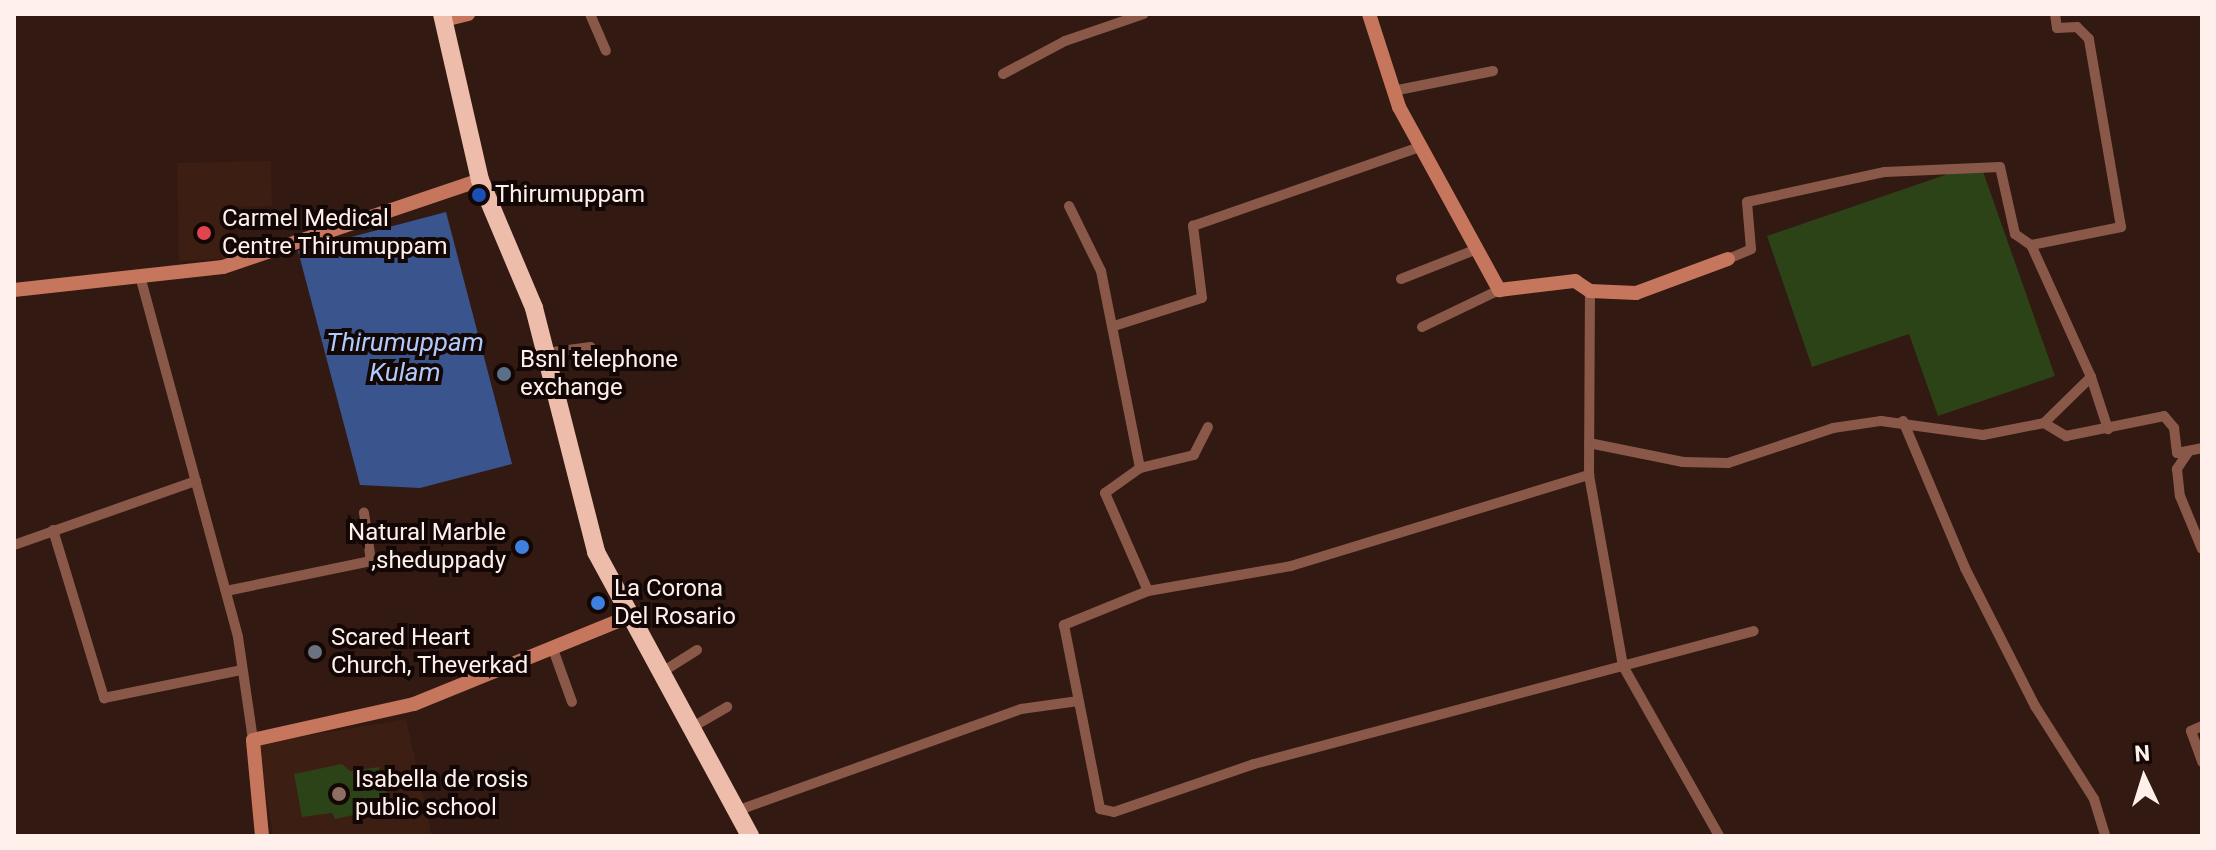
<!DOCTYPE html>
<style>
body{margin:0}
#map{position:relative;width:2216px;height:850px;overflow:hidden;background:#321911;font-family:Roboto,sans-serif}
div>[style]{position:absolute}
.built>*{inset:0;background:#3d1e13}
.green>*{inset:0;background:#2b4317}
.water>*{inset:0;background:#3a558d}
.street>*{height:10px;margin:-5px;padding:0 5px;transform-origin:5px;border-radius:5px;background:#8a5848}
.secondary>*{height:14px;margin:-7px;padding:0 7px;transform-origin:7px;border-radius:7px;background:#c6765c}
.highway>*{height:18px;margin:-9px;padding:0 9px;transform-origin:9px;border-radius:9px;background:#eebcab}
.dots>*{width:22px;height:22px;translate:-50% -50%;box-sizing:border-box;border:4px solid #120705;border-radius:50%}
span{translate:-50% -50%;white-space:nowrap;text-align:center;line-height:1.15;-webkit-text-stroke:8px #120705;paint-order:stroke}
.poi-label{font-size:24px;color:#fff0eb}
.left{translate:0 -50%;text-align:left}
.right{translate:-100% -50%;text-align:right}
.water-label{font-size:26px;color:#b0cafd;font-style:italic}
.frame{position:absolute;inset:0;border:16px solid #fff0eb;pointer-events:none}
.north{position:absolute;left:2104px;top:738px;width:80px;height:80px;-webkit-text-stroke:6px #120705;paint-order:stroke;rotate:356deg;font-size:22px;font-weight:700;line-height:32px;text-align:center;color:#fff0eb}
.north::after{content:'';display:block;margin:auto;width:28px;height:36px;background:#fff0eb;clip-path:polygon(50% 0,100% 100%,50% 72%,0 100%)}
</style>
<div id="map">
<div class="built">
<div style="clip-path:polygon(271px 161px,272px 206px,229px 207px,230px 259px,179px 261px,177px 163px)"></div>
<div style="clip-path:polygon(406px 719px,432px 836px,273px 836px,258px 744px)"></div>
</div>
<div class="green">
<div style="clip-path:polygon(1980px 163px,2055px 376px,1938px 416px,1909px 334px,1812px 367px,1767px 236px)"></div>
<div style="clip-path:polygon(342px 764px,350px 771px,379px 767px,390px 807px,335px 819px,332px 813px,302px 817px,294px 774px)"></div>
</div>
<div class="water">
<div style="clip-path:polygon(446px 212px,512px 464px,420px 488px,360px 485px,298px 251px)"></div>
</div>
<div class="street">
<div style="left:590px;top:14px;width:40px;rotate:66.6deg"></div>
<div style="left:1003px;top:74px;width:70px;rotate:-28deg"></div>
<div style="left:1065px;top:41px;width:83px;rotate:-18.9deg"></div>
<div style="left:1393px;top:91px;width:102px;rotate:-11.3deg"></div>
<div style="left:1069px;top:206px;width:72px;rotate:63.8deg"></div>
<div style="left:1101px;top:271px;width:201px;rotate:78.8deg"></div>
<div style="left:1728px;top:259px;width:25px;rotate:-23deg"></div>
<div style="left:1751px;top:249px;width:47px;rotate:-94.9deg"></div>
<div style="left:1747px;top:202px;width:141px;rotate:-12.3deg"></div>
<div style="left:1885px;top:172px;width:115px;rotate:-2.5deg"></div>
<div style="left:2000px;top:167px;width:69px;rotate:77.4deg"></div>
<div style="left:2015px;top:234px;width:19px;rotate:35deg"></div>
<div style="left:140px;top:276px;width:374px;rotate:74.8deg"></div>
<div style="left:238px;top:637px;width:104px;rotate:81.7deg"></div>
<div style="left:1401px;top:279px;width:82px;rotate:-21.5deg"></div>
<div style="left:1114px;top:326px;width:92px;rotate:-17.7deg"></div>
<div style="left:1202px;top:298px;width:73px;rotate:-97.1deg"></div>
<div style="left:1193px;top:226px;width:240px;rotate:-19.2deg"></div>
<div style="left:1422px;top:327px;width:85px;rotate:-25.7deg"></div>
<div style="left:546px;top:353px;width:45px;rotate:-7.6deg"></div>
<div style="left:2091px;top:377px;width:55px;rotate:71.9deg"></div>
<div style="left:1903px;top:421px;width:160px;rotate:67.1deg"></div>
<div style="left:1965px;top:568px;width:155px;rotate:63.1deg"></div>
<div style="left:2035px;top:706px;width:110px;rotate:57.6deg"></div>
<div style="left:2094px;top:799px;width:39px;rotate:73deg"></div>
<div style="left:2044px;top:423px;width:66px;rotate:-44.4deg"></div>
<div style="left:2091px;top:377px;width:145px;rotate:-114.4deg"></div>
<div style="left:2031px;top:245px;width:92px;rotate:-11.3deg"></div>
<div style="left:2121px;top:227px;width:191px;rotate:-99.7deg"></div>
<div style="left:2089px;top:39px;width:17px;rotate:-135deg"></div>
<div style="left:2077px;top:27px;width:20px;rotate:177deg"></div>
<div style="left:2057px;top:28px;width:14px;rotate:-98deg"></div>
<div style="left:1208px;top:427px;width:31px;rotate:117deg"></div>
<div style="left:1194px;top:455px;width:56px;rotate:166.5deg"></div>
<div style="left:1140px;top:468px;width:43px;rotate:144.5deg"></div>
<div style="left:1105px;top:493px;width:107px;rotate:66.3deg"></div>
<div style="left:1148px;top:591px;width:91px;rotate:158deg"></div>
<div style="left:1064px;top:625px;width:187px;rotate:78.9deg"></div>
<div style="left:1100px;top:809px;width:14px;rotate:12deg"></div>
<div style="left:1114px;top:812px;width:148px;rotate:-18.9deg"></div>
<div style="left:1254px;top:764px;width:517px;rotate:-14.9deg"></div>
<div style="left:1589px;top:443px;width:96px;rotate:11.4deg"></div>
<div style="left:1683px;top:462px;width:45px;rotate:1.3deg"></div>
<div style="left:1728px;top:463px;width:111px;rotate:-18.4deg"></div>
<div style="left:1833px;top:428px;width:49px;rotate:-8.3deg"></div>
<div style="left:1881px;top:421px;width:103px;rotate:7.8deg"></div>
<div style="left:1983px;top:435px;width:62px;rotate:-11.1deg"></div>
<div style="left:2044px;top:423px;width:26px;rotate:31deg"></div>
<div style="left:2066px;top:436px;width:100px;rotate:-11.5deg"></div>
<div style="left:2164px;top:416px;width:16px;rotate:50deg"></div>
<div style="left:2174px;top:428px;width:25px;rotate:83deg"></div>
<div style="left:2177px;top:453px;width:25px;rotate:-11deg"></div>
<div style="left:2189px;top:451px;width:22px;rotate:124deg"></div>
<div style="left:2177px;top:469px;width:27px;rotate:84deg"></div>
<div style="left:2180px;top:496px;width:57px;rotate:67.5deg"></div>
<div style="left:1589px;top:475px;width:194px;rotate:79.9deg"></div>
<div style="left:1623px;top:666px;width:195px;rotate:60.5deg"></div>
<div style="left:53px;top:530px;width:176px;rotate:73.1deg"></div>
<div style="left:104px;top:698px;width:141px;rotate:-11.5deg"></div>
<div style="left:14px;top:545px;width:193px;rotate:-19.4deg"></div>
<div style="left:226px;top:591px;width:148px;rotate:-11.7deg"></div>
<div style="left:371px;top:561px;width:49px;rotate:-98.3deg"></div>
<div style="left:1148px;top:591px;width:145px;rotate:-9.9deg"></div>
<div style="left:1291px;top:566px;width:312px;rotate:-17deg"></div>
<div style="left:1589px;top:475px;width:184px;rotate:-89.7deg"></div>
<div style="left:554px;top:652px;width:53px;rotate:70.2deg"></div>
<div style="left:659px;top:674px;width:45px;rotate:-32.3deg"></div>
<div style="left:2202px;top:726px;width:12px;rotate:156deg"></div>
<div style="left:2191px;top:731px;width:33px;rotate:70deg"></div>
<div style="left:691px;top:728px;width:42px;rotate:-30.3deg"></div>
<div style="left:739px;top:810px;width:300px;rotate:-19.7deg"></div>
<div style="left:1021px;top:709px;width:58px;rotate:-8deg"></div>
</div>
<div class="secondary">
<div style="left:1369px;top:14px;width:98px;rotate:72.1deg"></div>
<div style="left:1399px;top:107px;width:209px;rotate:61.3deg"></div>
<div style="left:1499px;top:290px;width:77px;rotate:-6.8deg"></div>
<div style="left:1575px;top:281px;width:18px;rotate:34deg"></div>
<div style="left:1590px;top:291px;width:46px;rotate:2.5deg"></div>
<div style="left:1636px;top:293px;width:98px;rotate:-20.3deg"></div>
<div style="left:444px;top:20px;width:25px;rotate:-14deg"></div>
<div style="left:14px;top:290px;width:210px;rotate:-6.3deg"></div>
<div style="left:223px;top:267px;width:271px;rotate:-18.7deg"></div>
<div style="left:262px;top:836px;width:96px;rotate:-95.4deg"></div>
<div style="left:253px;top:740px;width:165px;rotate:-12.6deg"></div>
<div style="left:414px;top:704px;width:231px;rotate:-22.1deg"></div>
</div>
<div class="highway">
<div style="left:442px;top:14px;width:170px;rotate:77.1deg"></div>
<div style="left:480px;top:180px;width:139px;rotate:67.1deg"></div>
<div style="left:534px;top:308px;width:252px;rotate:75.7deg"></div>
<div style="left:596px;top:552px;width:323px;rotate:61.5deg"></div>
</div>
<div class="dots">
<div style="left:479px;top:195px;background:#1a4fb4"></div>
<div style="left:204px;top:233px;background:#e0444e"></div>
<div style="left:504px;top:374px;background:#5c6f8a"></div>
<div style="left:522px;top:547px;background:#3f7fe0"></div>
<div style="left:598px;top:603px;background:#3f7fe0"></div>
<div style="left:315px;top:652px;background:#6b7280"></div>
<div style="left:339px;top:794px;background:#8d6e63"></div>
</div>
<div class="poi-label">
<span class="left" style="left:495px;top:195px">Thirumuppam</span>
<span class="left" style="left:222px;top:233px">Carmel Medical<br>Centre Thirumuppam</span>
<span class="left" style="left:520px;top:374px">Bsnl telephone<br>exchange</span>
<span class="right" style="left:506px;top:547px">Natural Marble<br>,sheduppady</span>
<span class="left" style="left:614px;top:603px">La Corona<br>Del Rosario</span>
<span class="left" style="left:331px;top:652px">Scared Heart<br>Church, Theverkad</span>
<span class="left" style="left:355px;top:794px">Isabella de rosis<br>public school</span>
</div>
<div class="water-label">
<span style="left:405px;top:358px">Thirumuppam<br>Kulam</span>
</div>
<div class="frame"></div>
<div class="north">N</div>
</div>
